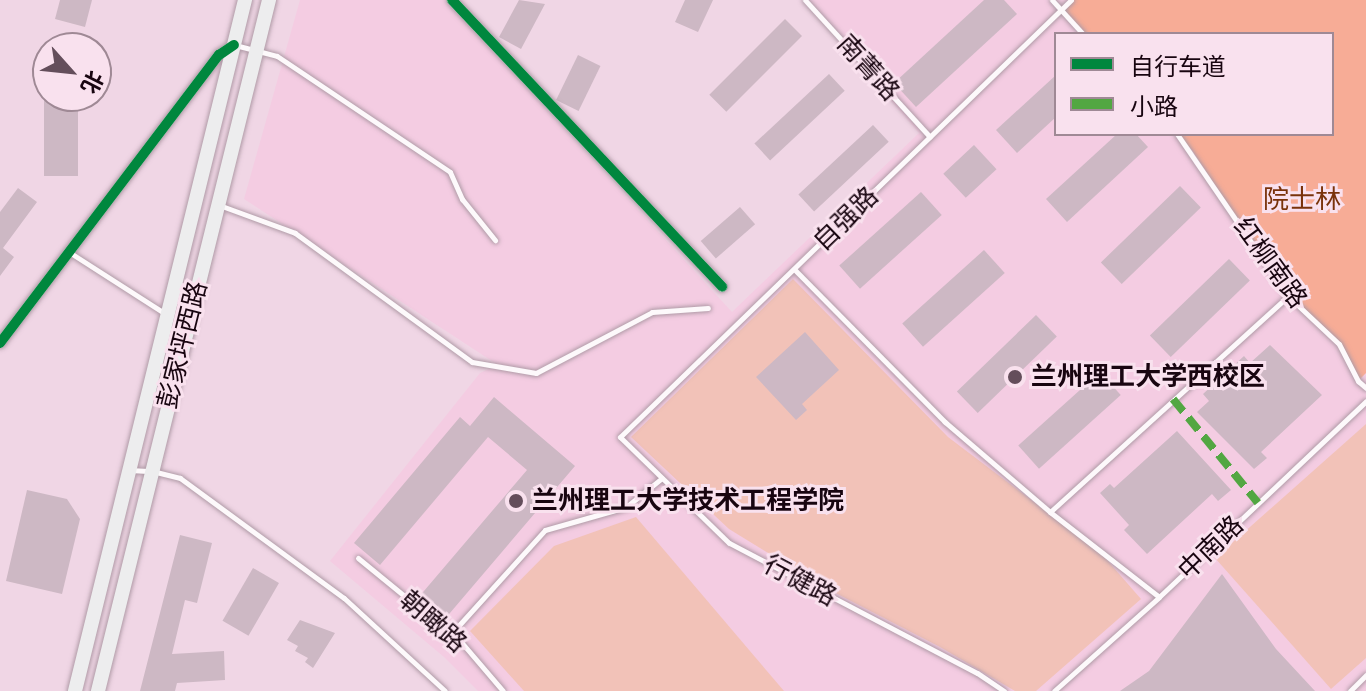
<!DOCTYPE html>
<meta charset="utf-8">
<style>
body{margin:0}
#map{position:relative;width:1366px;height:691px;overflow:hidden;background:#f0d6e5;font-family:"Roboto Condensed","Noto Sans SC",sans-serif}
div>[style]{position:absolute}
.built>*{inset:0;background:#f4cce2}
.green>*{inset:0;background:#f2c2b8}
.forest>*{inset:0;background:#f7ac96}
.building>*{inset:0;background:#cdb8c4;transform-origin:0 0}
.roads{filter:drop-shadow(0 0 2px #b09ba7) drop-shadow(0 0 2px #b09ba7)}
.service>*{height:5px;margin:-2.5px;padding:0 2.5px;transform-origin:2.5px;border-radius:2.5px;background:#fdf9fb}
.minor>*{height:10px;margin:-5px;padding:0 5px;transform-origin:5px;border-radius:5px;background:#fdf9fb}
.secondary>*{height:14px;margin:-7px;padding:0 7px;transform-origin:7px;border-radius:7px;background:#ededee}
.quiet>*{height:8px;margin-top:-4px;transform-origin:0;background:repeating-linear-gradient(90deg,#52a742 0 16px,transparent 0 24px)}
.cycleway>*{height:10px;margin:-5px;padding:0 5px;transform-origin:5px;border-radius:5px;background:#00873e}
.dots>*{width:22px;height:22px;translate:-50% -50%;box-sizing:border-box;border:4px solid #f9e1ee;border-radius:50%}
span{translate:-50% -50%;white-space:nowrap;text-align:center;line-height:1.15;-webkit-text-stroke:6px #f9e1ee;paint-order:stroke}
.street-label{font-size:26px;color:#180510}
.park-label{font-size:26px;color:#79320a}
.poi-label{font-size:26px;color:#180510;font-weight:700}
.left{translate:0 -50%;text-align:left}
.legend{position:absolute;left:1054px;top:32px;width:280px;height:104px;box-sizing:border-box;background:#f9e1ee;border:2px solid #9f8995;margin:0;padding:10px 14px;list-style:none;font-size:24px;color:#180510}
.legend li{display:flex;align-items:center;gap:16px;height:40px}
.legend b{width:40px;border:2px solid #9f8995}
.north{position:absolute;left:32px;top:32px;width:80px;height:80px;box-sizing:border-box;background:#f9e1ee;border:2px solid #9f8995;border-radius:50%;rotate:117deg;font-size:22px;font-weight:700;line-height:32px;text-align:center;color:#180510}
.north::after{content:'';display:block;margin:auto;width:28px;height:36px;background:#644e5b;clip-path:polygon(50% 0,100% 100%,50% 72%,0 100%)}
</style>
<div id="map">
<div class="built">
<div style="clip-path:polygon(evenodd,300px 0,445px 0,732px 312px,919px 133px,804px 0,1366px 0,1366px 691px,478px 691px,444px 657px,330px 561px,480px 373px,498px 365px,244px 199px,300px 0,1056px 34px,1332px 34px,1332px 134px,1056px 134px,1056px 34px)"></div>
</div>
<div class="green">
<div style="clip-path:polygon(793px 279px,948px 437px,1100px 552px,1141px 599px,1036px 691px,1015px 691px,940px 647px,820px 585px,729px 529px,631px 437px)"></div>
<div style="clip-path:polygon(1366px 424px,1366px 658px,1331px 689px,1215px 558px)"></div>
<div style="clip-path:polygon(636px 517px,784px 691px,524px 691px,470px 631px,554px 546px)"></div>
</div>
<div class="forest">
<div style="clip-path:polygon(1072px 0,1366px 0,1366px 373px,1358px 381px,1339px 344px,1288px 296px,1192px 150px,1177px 134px,1332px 134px,1332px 34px,1083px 34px,1061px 10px)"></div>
</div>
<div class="building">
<div style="clip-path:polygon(60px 0,92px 0,85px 27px,55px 19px)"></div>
<div style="clip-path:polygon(519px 0,545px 4px,521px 49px,499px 37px)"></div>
<div style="clip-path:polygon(685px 0,713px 0,698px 32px,675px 22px)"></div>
<div style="clip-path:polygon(984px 0,1004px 0,1017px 14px,916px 107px,894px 83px)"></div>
<div style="left:785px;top:19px;width:24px;height:107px;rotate:45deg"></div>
<div style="left:578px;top:55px;width:25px;height:50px;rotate:26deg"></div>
<div style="left:829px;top:74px;width:23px;height:102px;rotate:47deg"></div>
<div style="clip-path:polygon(1056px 75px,1056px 117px,1017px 153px,996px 130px)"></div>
<div style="left:44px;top:96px;width:34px;height:80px"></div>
<div style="left:873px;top:125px;width:23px;height:102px;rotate:47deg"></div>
<div style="clip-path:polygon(1117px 134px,1136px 134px,1148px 147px,1067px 222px,1046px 199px)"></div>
<div style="left:974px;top:145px;width:33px;height:42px;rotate:47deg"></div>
<div style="left:1180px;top:186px;width:30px;height:110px;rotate:46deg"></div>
<div style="clip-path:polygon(18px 188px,37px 202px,3px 248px,14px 257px,0 276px,0 212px)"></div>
<div style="left:921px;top:192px;width:31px;height:110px;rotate:48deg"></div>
<div style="left:740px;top:207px;width:23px;height:52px;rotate:49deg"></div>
<div style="left:984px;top:250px;width:31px;height:110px;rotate:48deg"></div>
<div style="left:1229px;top:259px;width:30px;height:110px;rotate:46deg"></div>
<div style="left:1036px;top:315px;width:30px;height:110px;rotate:46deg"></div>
<div style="clip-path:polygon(805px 332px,839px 370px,802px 404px,807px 410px,796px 420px,756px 377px)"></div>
<div style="clip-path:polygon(1270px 345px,1322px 395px,1261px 452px,1267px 458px,1254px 469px,1197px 412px,1209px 401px,1203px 394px,1244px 356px,1250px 363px)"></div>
<div style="left:1100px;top:372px;width:31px;height:110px;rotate:48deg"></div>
<div style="clip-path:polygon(494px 397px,575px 466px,444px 620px,418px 598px,527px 470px,488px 437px,380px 565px,354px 543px,460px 417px,470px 426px)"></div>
<div style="clip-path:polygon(1177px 431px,1231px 490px,1218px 501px,1212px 494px,1147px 554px,1124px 530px,1129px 525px,1100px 493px,1110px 484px,1114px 488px)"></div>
<div style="clip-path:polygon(27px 490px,67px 499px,80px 519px,62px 594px,6px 581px)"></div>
<div style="clip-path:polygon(180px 535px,212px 543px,197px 603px,185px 600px,172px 654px,224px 651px,225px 680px,177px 683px,175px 691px,140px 691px)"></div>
<div style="left:253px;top:568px;width:30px;height:61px;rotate:30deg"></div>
<div style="clip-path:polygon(1222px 574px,1276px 649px,1315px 691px,1120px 691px,1149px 671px)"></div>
<div style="clip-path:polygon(300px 620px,335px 633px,313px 668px,305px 662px,308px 658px,295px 651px,298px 646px,287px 640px)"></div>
</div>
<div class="roads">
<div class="service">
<div style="left:805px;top:0;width:185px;rotate:47.6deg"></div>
<div style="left:1052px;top:0;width:46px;rotate:47.6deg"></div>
<div style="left:235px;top:45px;width:43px;rotate:14.7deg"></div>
<div style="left:277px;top:56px;width:208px;rotate:33.8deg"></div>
<div style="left:450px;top:172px;width:30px;rotate:66deg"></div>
<div style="left:462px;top:199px;width:53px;rotate:51.2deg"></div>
<div style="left:1177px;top:134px;width:196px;rotate:55.6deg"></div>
<div style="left:1288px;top:296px;width:70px;rotate:43.3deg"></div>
<div style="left:1339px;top:344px;width:42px;rotate:62.8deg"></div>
<div style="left:1358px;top:381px;width:11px;rotate:41deg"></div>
<div style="left:219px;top:205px;width:81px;rotate:20.2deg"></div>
<div style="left:295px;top:233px;width:219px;rotate:36.1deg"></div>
<div style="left:472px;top:362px;width:65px;rotate:9.8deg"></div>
<div style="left:536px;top:373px;width:131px;rotate:-27.7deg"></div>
<div style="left:652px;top:312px;width:56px;rotate:-4.1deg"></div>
<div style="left:69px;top:252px;width:117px;rotate:32.7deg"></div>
<div style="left:794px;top:269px;width:215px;rotate:45.4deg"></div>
<div style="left:945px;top:422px;width:138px;rotate:40.6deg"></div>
<div style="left:1050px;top:512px;width:138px;rotate:37.9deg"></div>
<div style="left:130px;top:470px;width:22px;rotate:3deg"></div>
<div style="left:152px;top:471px;width:29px;rotate:14deg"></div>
<div style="left:180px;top:478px;width:203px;rotate:36.2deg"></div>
<div style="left:344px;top:598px;width:137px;rotate:42.6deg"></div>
<div style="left:1050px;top:512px;width:321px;rotate:-42.2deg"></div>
<div style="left:358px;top:558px;width:134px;rotate:39.3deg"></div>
<div style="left:462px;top:643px;width:63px;rotate:49.5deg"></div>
<div style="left:451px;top:634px;width:140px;rotate:-47.9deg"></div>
<div style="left:545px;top:530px;width:84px;rotate:-15.9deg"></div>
<div style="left:626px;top:507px;width:46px;rotate:-38.9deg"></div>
<div style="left:1004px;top:691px;width:32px;rotate:-146deg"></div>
<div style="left:977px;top:673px;width:280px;rotate:-152.3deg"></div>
<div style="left:729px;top:543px;width:152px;rotate:-135.8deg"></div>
<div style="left:620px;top:437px;width:628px;rotate:-44.1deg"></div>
<div style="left:1054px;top:691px;width:141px;rotate:-41.8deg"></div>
<div style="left:1159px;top:597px;width:285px;rotate:-43.4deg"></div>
<div style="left:1350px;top:691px;width:23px;rotate:-45deg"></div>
</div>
<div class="minor">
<div style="left:452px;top:0;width:394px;rotate:46.7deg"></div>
<div style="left:0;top:343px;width:362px;rotate:-52.8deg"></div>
<div style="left:219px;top:55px;width:18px;rotate:-34deg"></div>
</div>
<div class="secondary">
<div style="left:75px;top:691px;width:712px;rotate:-76.18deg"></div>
<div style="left:98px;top:691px;width:712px;rotate:-76.1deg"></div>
</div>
</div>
<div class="quiet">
<div style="left:1173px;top:399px;width:134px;rotate:50.7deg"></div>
</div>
<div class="cycleway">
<div style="left:452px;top:0;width:394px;rotate:46.7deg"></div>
<div style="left:0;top:343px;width:362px;rotate:-52.8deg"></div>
<div style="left:219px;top:55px;width:18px;rotate:-34deg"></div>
</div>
<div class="dots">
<div style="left:1015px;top:377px;background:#644e5b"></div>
<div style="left:516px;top:501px;background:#644e5b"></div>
</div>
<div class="street-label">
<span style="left:868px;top:68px;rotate:48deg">南菁路</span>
<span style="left:846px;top:219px;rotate:-44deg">自强路</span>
<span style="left:1270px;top:263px;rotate:54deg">红柳南路</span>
<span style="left:183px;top:345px;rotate:-76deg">彭家坪西路</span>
<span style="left:1211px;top:548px;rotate:-44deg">中南路</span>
<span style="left:800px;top:581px;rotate:28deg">行健路</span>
<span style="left:433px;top:622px;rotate:41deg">朝瞰路</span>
</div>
<div class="park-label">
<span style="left:1302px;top:200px">院士林</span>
</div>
<div class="poi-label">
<span class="left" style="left:1031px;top:377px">兰州理工大学西校区</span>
<span class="left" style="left:532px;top:501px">兰州理工大学技术工程学院</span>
</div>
<ul class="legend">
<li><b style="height:10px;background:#00873e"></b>自行车道</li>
<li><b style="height:10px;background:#52a742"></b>小路</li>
</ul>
<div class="north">北</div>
</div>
